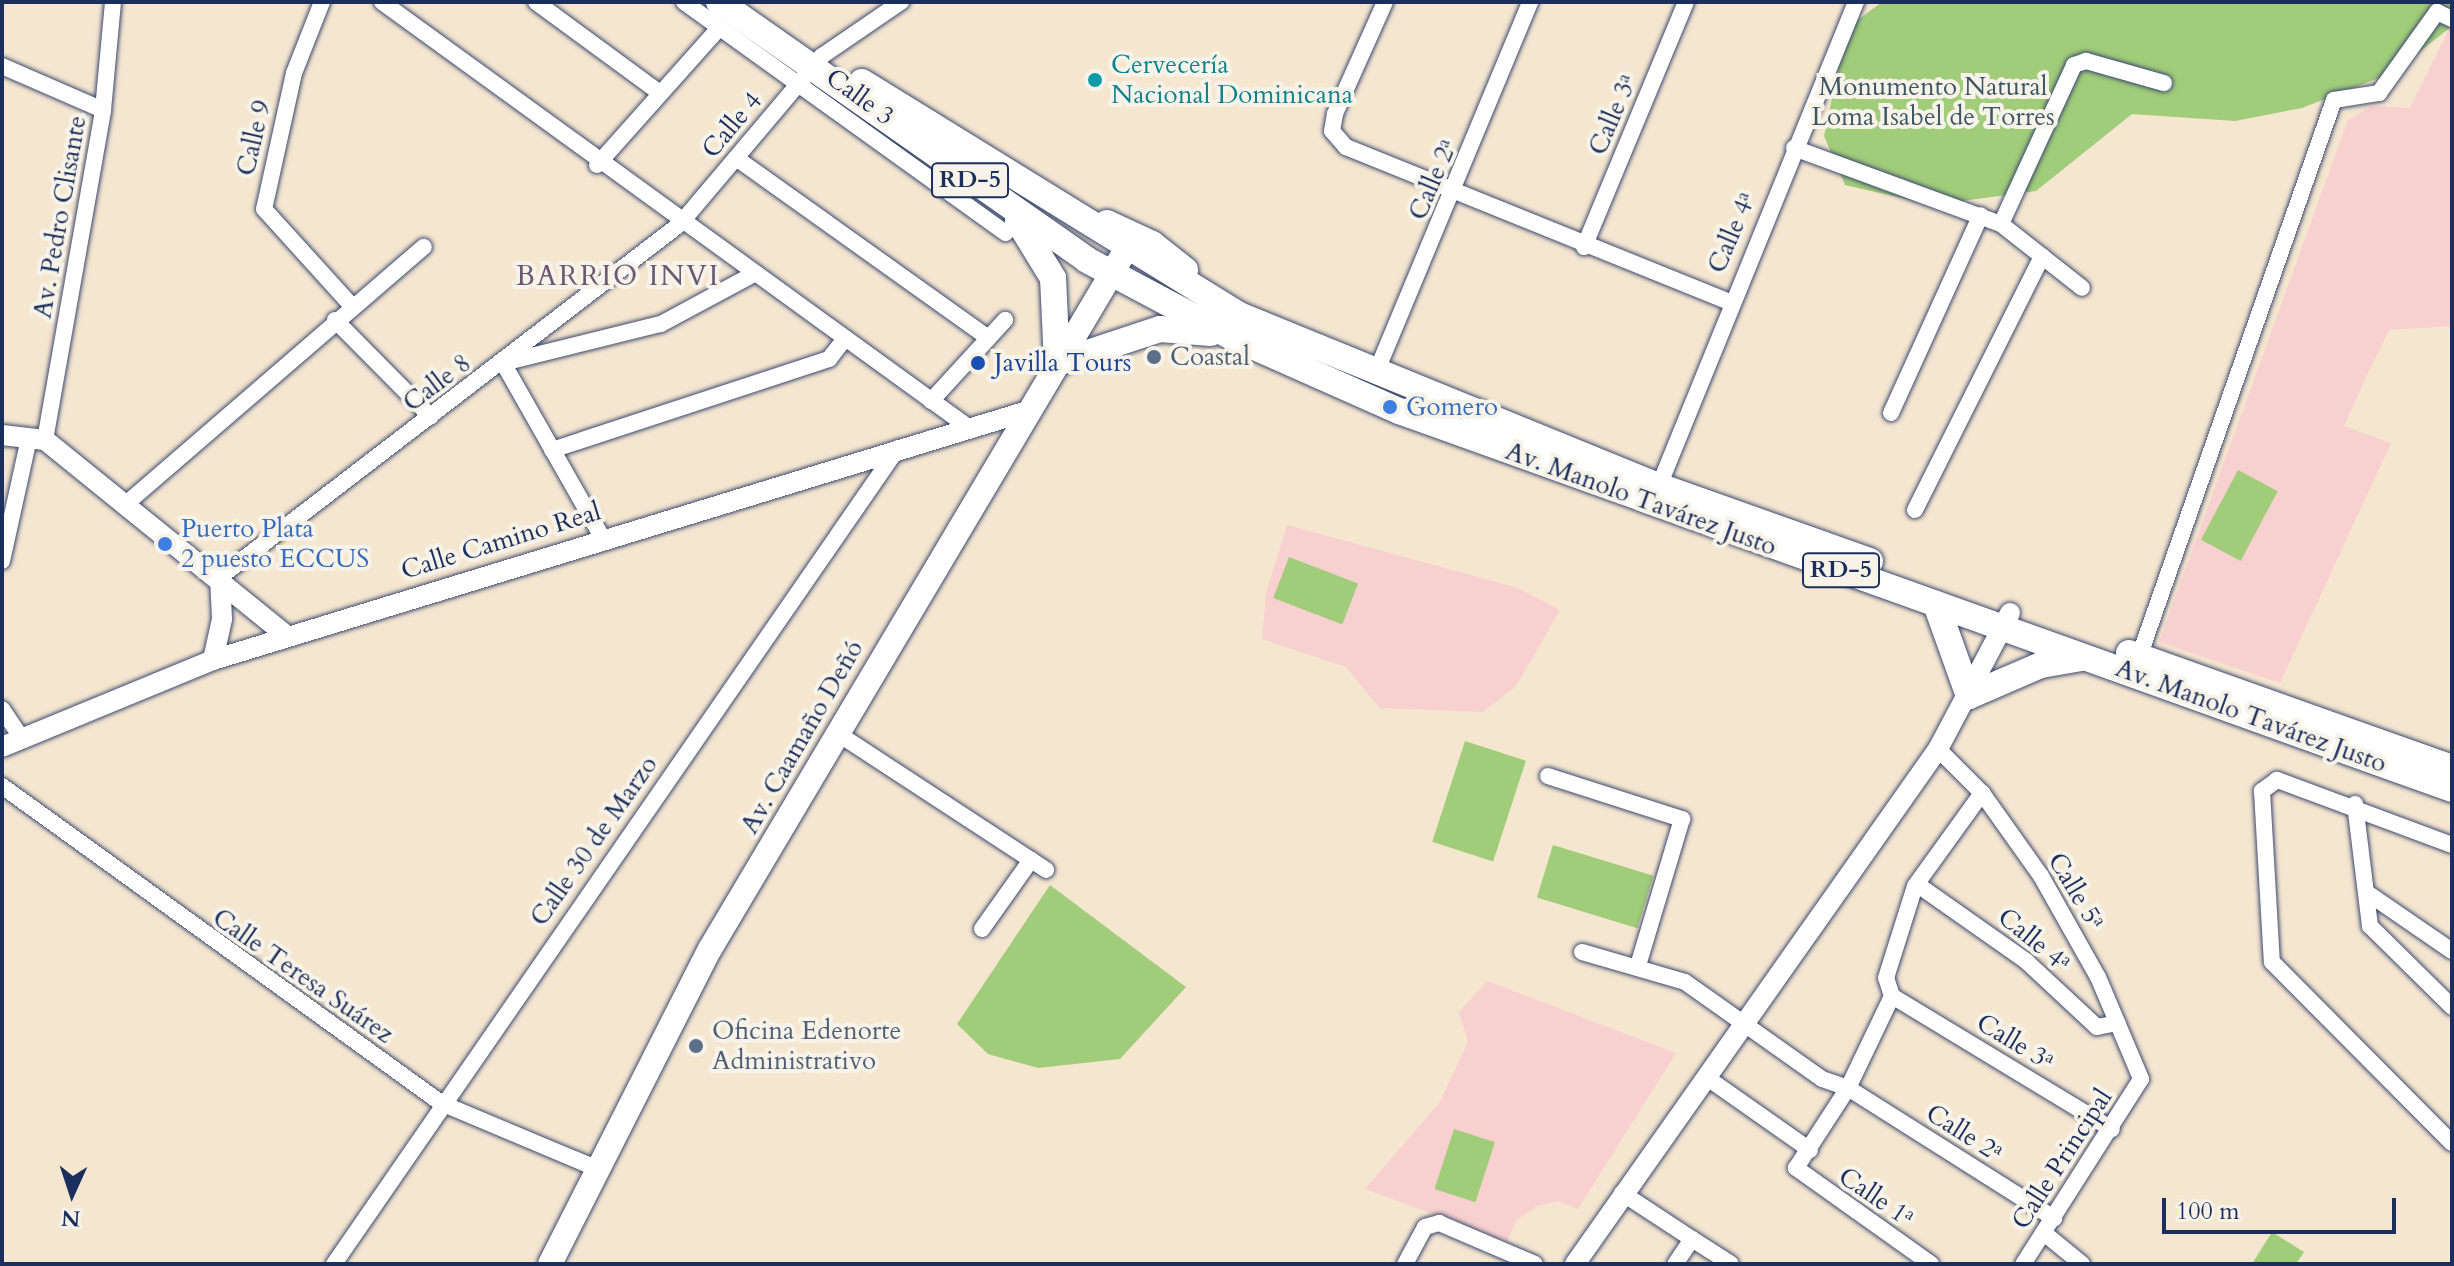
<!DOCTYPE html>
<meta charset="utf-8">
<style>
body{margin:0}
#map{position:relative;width:2454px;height:1266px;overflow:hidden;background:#f5e6d0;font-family:Cardo,serif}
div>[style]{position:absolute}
.built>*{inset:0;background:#f7d0cf}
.green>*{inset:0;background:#a1cc79;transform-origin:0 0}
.roads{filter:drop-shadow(0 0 2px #3c4a6f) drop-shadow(0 0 2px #3c4a6f)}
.minor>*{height:16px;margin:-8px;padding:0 8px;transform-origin:8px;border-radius:8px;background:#fff}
.tertiary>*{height:20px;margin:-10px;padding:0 10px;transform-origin:10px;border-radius:10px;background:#fff}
.secondary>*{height:24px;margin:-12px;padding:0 12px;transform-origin:12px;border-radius:12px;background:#fff}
.primary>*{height:26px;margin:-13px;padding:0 13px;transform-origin:13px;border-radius:13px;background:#fff}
.dots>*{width:22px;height:22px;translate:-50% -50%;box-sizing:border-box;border:4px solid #f7f3e8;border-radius:50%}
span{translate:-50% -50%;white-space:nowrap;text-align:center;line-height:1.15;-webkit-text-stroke:8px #f7f3e8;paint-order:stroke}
.shield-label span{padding:2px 6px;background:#f7f3e8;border:2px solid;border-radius:6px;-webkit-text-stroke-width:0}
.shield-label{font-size:24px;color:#1b2f5e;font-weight:700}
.culture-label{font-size:26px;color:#0d838f}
.left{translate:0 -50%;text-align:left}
.park-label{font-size:26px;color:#3c5665}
.street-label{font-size:26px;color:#1b2f5e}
.service-label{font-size:26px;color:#4e5e75}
.transit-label{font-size:26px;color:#164399}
.shop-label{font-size:26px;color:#366cbe}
.neighbourhood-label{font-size:28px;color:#6a5a74;letter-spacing:2px}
.frame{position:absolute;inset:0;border:4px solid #1b2f5e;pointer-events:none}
.north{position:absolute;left:32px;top:1154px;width:80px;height:80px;-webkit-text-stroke:6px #f7f3e8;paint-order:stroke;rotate:183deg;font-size:22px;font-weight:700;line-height:32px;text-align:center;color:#1b2f5e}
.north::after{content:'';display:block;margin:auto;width:28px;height:36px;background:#1b2f5e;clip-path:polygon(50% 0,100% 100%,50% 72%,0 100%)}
.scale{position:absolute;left:2162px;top:1198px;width:234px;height:36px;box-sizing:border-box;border:4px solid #1b2f5e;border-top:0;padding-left:10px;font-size:24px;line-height:28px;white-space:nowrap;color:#1b2f5e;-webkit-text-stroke:6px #f7f3e8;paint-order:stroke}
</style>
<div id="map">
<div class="built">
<div style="clip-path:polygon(2452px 23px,2452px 326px,2389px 330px,2367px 375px,2344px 426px,2391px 443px,2280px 683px,2159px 642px,2348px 120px,2371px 106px,2410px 108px)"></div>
<div style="clip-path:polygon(1287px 525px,1518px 588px,1560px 610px,1516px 686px,1483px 712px,1380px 708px,1346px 667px,1262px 639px,1266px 594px)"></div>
<div style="clip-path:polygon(1487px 981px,1676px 1053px,1578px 1209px,1558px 1201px,1537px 1206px,1516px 1221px,1507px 1241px,1365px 1189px,1440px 1102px,1468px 1042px,1459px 1012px)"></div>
</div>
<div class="green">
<div style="clip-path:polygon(1882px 2px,2452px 2px,2452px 26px,2394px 72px,2302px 108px,2235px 121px,2132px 114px,2036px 191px,1932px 205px,1845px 185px,1824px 136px,1847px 28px)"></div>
<div style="left:2238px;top:470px;width:45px;height:79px;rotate:28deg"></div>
<div style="left:1289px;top:557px;width:74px;height:44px;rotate:21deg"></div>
<div style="left:1465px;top:741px;width:64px;height:106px;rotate:18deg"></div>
<div style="left:1553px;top:845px;width:105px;height:55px;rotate:17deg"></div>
<div style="clip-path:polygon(1050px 885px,1186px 987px,1120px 1059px,1038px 1068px,988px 1054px,957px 1024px)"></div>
<div style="left:1454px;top:1129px;width:43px;height:63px;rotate:18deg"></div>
<div style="clip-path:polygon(2272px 1232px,2304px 1252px,2296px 1264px,2252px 1264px)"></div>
</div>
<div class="roads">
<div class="minor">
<div style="left:322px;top:2px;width:76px;rotate:111.5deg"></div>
<div style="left:294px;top:73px;width:139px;rotate:102.4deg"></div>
<div style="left:264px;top:209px;width:130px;rotate:47.8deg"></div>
<div style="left:382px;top:2px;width:724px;rotate:35.95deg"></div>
<div style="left:536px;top:2px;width:154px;rotate:36.3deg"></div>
<div style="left:684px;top:2px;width:396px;rotate:35.7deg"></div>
<div style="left:1385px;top:2px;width:123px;rotate:114.1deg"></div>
<div style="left:1335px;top:114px;width:17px;rotate:100deg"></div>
<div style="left:1332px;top:131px;width:21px;rotate:49deg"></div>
<div style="left:1346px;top:147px;width:413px;rotate:22deg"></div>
<div style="left:2px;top:66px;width:110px;rotate:23.5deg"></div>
<div style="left:1794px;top:148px;width:221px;rotate:20.2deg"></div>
<div style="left:2001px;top:224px;width:103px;rotate:38.3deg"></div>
<div style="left:736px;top:158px;width:310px;rotate:35.5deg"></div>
<div style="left:597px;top:165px;width:183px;rotate:-48.3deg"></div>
<div style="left:2001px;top:224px;width:175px;rotate:-65.3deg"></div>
<div style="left:2074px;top:65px;width:13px;rotate:-18deg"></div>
<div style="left:2086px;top:61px;width:81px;rotate:15.8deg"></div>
<div style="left:1584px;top:247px;width:265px;rotate:-67.4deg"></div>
<div style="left:335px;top:320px;width:136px;rotate:45.3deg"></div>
<div style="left:1375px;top:375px;width:404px;rotate:-67.4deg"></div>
<div style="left:931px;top:401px;width:110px;rotate:-47.6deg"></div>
<div style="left:1891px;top:413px;width:217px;rotate:-65.6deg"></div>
<div style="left:45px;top:440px;width:335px;rotate:-80deg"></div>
<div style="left:103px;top:110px;width:108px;rotate:-84.7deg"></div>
<div style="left:552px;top:450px;width:292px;rotate:-18.2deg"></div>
<div style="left:829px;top:359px;width:24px;rotate:-52deg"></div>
<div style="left:1659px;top:486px;width:523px;rotate:-67.85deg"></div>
<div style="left:127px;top:503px;width:392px;rotate:-40.8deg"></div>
<div style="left:1915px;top:510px;width:284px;rotate:-63.4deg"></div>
<div style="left:602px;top:537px;width:200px;rotate:-119.6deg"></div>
<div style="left:503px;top:363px;width:163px;rotate:-13.9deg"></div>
<div style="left:661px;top:324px;width:103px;rotate:-28.3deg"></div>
<div style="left:2px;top:561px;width:126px;rotate:-77.6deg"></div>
<div style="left:220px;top:577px;width:580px;rotate:-37.5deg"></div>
<div style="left:680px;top:224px;width:220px;rotate:-49.8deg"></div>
<div style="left:822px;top:56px;width:96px;rotate:-34.4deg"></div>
<div style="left:2139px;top:657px;width:590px;rotate:-70.71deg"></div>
<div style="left:2334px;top:100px;width:46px;rotate:-8.8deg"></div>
<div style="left:2379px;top:93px;width:100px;rotate:-54.4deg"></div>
<div style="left:2437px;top:12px;width:17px;rotate:25deg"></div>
<div style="left:2px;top:709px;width:32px;rotate:56deg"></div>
<div style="left:837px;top:733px;width:250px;rotate:33.2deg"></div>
<div style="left:1938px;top:749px;width:62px;rotate:45deg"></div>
<div style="left:1982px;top:793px;width:102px;rotate:54.6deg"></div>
<div style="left:2041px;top:876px;width:116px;rotate:60.6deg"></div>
<div style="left:2098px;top:977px;width:111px;rotate:67.1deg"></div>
<div style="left:2141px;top:1079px;width:219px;rotate:122.5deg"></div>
<div style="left:1548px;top:776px;width:141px;rotate:17.8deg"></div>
<div style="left:1682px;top:819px;width:153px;rotate:106.7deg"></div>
<div style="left:2px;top:786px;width:541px;rotate:35.83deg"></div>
<div style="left:441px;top:1103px;width:170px;rotate:22.8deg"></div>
<div style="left:2355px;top:804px;width:123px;rotate:83deg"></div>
<div style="left:2370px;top:926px;width:115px;rotate:44.6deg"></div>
<div style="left:2452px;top:845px;width:187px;rotate:-159.6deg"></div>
<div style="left:2277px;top:780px;width:19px;rotate:144deg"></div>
<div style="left:2262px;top:791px;width:171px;rotate:86.7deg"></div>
<div style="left:2272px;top:962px;width:255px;rotate:45.2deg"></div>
<div style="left:1918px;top:885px;width:132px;rotate:35.1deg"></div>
<div style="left:2026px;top:961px;width:97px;rotate:42.9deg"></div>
<div style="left:2097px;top:1027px;width:21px;rotate:-11deg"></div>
<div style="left:2366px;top:892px;width:104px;rotate:34.5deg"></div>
<div style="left:982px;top:929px;width:85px;rotate:-54.6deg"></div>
<div style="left:1582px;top:952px;width:107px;rotate:16.2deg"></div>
<div style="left:1685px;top:982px;width:168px;rotate:35.3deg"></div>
<div style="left:1822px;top:1079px;width:28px;rotate:19deg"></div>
<div style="left:1848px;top:1088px;width:244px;rotate:32.3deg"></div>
<div style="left:1892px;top:996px;width:257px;rotate:31.2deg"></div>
<div style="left:1706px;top:1077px;width:127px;rotate:35.1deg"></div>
<div style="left:1622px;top:1193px;width:84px;rotate:33.3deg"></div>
<div style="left:1692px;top:1239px;width:30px;rotate:124deg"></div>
<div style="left:2044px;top:1233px;width:49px;rotate:39.2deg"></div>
<div style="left:1692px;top:1239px;width:46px;rotate:32.7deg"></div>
<div style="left:334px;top:1264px;width:992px;rotate:-55.35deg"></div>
<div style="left:1405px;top:1264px;width:42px;rotate:-61.6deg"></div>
<div style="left:1425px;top:1227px;width:15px;rotate:-16deg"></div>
<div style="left:1439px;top:1223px;width:104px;rotate:23.1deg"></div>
<div style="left:1931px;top:1264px;width:166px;rotate:-144.6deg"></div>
<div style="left:1796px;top:1168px;width:95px;rotate:-57deg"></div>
<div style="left:1848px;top:1088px;width:102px;rotate:-64.4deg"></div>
<div style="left:1892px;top:996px;width:19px;rotate:-108deg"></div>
<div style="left:1886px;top:978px;width:96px;rotate:-72.5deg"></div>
<div style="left:1915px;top:886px;width:115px;rotate:-54.2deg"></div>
</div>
<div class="tertiary">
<div style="left:2px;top:435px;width:43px;rotate:6.6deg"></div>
<div style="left:45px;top:440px;width:311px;rotate:39deg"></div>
<div style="left:213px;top:660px;width:42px;rotate:-77.6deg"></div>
<div style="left:222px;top:619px;width:42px;rotate:-92.7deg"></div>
<div style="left:2px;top:747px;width:228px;rotate:-22.4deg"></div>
<div style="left:213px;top:660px;width:848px;rotate:-17deg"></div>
<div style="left:1575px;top:1264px;width:630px;rotate:-54.82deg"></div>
<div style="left:1938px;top:749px;width:154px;rotate:-62.1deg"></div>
</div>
<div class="secondary">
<div style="left:550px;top:1264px;width:353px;rotate:-63.1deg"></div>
<div style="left:710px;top:949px;width:812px;rotate:-59.27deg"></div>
</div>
<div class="primary">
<div style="left:719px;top:2px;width:449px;rotate:35deg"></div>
<div style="left:1087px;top:260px;width:166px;rotate:28deg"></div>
<div style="left:1234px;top:338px;width:180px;rotate:23.9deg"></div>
<div style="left:1399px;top:411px;width:1119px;rotate:19.75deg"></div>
<div style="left:862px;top:82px;width:443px;rotate:31.7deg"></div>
<div style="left:1239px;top:315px;width:453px;rotate:22.2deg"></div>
<div style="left:1659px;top:486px;width:224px;rotate:19.6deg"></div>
<div style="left:1018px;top:221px;width:67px;rotate:58.4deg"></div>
<div style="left:1053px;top:278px;width:85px;rotate:87.3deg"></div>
<div style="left:1057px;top:363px;width:108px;rotate:-18.3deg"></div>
<div style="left:1160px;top:329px;width:51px;rotate:4.5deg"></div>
<div style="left:1107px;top:223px;width:50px;rotate:25deg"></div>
<div style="left:1152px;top:244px;width:42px;rotate:38.2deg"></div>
<div style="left:1936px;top:604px;width:98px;rotate:70.3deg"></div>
<div style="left:1969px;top:696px;width:78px;rotate:-23.3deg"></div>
<div style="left:2041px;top:665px;width:41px;rotate:-9.9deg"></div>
<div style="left:2129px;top:653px;width:343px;rotate:19.6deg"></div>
</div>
</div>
<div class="dots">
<div style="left:1095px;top:80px;background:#0f9aa8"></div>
<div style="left:1154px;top:357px;background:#5c6f8a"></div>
<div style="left:978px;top:363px;background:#1a4fb4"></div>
<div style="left:1390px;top:407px;background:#3f7fe0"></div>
<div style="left:165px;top:544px;background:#3f7fe0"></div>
<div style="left:696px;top:1046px;background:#5c6f8a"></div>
</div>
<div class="shield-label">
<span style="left:970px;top:180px">RD-5</span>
<span style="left:1841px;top:570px">RD-5</span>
</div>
<div class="culture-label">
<span class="left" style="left:1111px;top:80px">Cervecería<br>Nacional Dominicana</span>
</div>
<div class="park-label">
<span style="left:1933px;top:102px">Monumento Natural<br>Loma Isabel de Torres</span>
</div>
<div class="street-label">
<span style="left:860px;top:97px;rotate:36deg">Calle 3</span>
<span style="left:1613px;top:115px;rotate:-67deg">Calle 3ª</span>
<span style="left:732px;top:125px;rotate:-50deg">Calle 4</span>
<span style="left:254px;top:138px;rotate:-77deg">Calle 9</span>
<span style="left:1433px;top:180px;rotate:-67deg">Calle 2ª</span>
<span style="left:60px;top:217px;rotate:-80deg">Av. Pedro Clisante</span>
<span style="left:1732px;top:233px;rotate:-67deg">Calle 4ª</span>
<span style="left:437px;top:383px;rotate:-37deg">Calle 8</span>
<span style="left:1641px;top:499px;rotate:20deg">Av. Manolo Tavárez Justo</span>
<span style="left:501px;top:541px;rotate:-17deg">Calle Camino Real</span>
<span style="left:2251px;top:716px;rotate:20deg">Av. Manolo Tavárez Justo</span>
<span style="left:802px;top:737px;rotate:-60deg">Av. Caamaño Deñó</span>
<span style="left:594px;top:841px;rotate:-55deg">Calle 30 de Marzo</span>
<span style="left:2076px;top:891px;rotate:59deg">Calle 5ª</span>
<span style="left:2034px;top:940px;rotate:39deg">Calle 4ª</span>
<span style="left:303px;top:976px;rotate:35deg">Calle Teresa Suárez</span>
<span style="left:2015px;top:1042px;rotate:31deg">Calle 3ª</span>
<span style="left:1964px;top:1133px;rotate:32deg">Calle 2ª</span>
<span style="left:2062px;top:1159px;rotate:-57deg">Calle Principal</span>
<span style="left:1876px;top:1197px;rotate:34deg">Calle 1ª</span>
</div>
<div class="service-label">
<span class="left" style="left:1170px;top:357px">Coastal</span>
<span class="left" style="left:712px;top:1046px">Oficina Edenorte<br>Administrativo</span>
</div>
<div class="transit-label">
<span class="left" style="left:994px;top:363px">Javilla Tours</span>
</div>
<div class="shop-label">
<span class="left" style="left:1406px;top:407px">Gomero</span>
<span class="left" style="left:181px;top:544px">Puerto Plata<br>2 puesto ECCUS</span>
</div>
<div class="neighbourhood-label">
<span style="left:618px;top:276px">BARRIO INVI</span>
</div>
<div class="frame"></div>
<div class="north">N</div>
<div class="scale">100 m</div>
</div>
